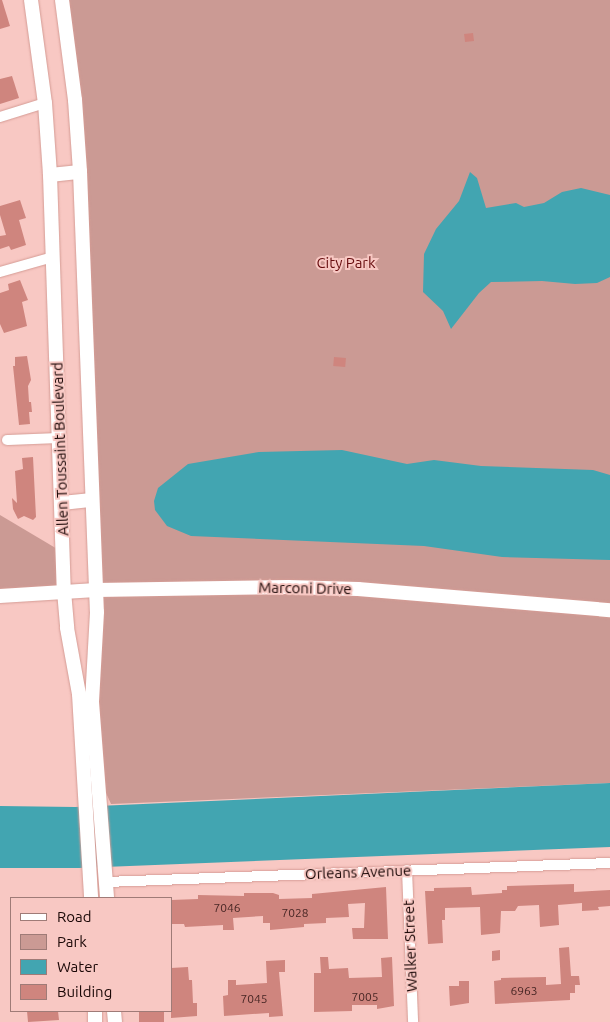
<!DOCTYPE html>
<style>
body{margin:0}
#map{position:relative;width:610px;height:1022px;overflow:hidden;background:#f8c8c3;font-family:Ubuntu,sans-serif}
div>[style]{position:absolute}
.green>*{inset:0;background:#cb9a94}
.water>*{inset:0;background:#42a5b1}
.building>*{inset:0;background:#cf857e;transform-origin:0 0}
.roads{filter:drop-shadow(0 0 1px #d59c95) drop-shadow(0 0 1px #d59c95)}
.street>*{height:10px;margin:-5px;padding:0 5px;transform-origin:5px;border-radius:5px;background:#fff}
.secondary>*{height:14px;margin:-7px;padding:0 7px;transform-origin:7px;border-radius:7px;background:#fff}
span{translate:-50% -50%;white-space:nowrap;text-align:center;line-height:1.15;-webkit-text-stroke:4px #f8c8c3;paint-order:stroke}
.number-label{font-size:12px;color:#472624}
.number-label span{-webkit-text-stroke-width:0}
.park-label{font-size:15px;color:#670d0f}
.street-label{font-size:15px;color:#1a0706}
.legend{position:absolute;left:10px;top:897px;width:162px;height:115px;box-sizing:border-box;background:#f8c8c3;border:1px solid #9f7b77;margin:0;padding:6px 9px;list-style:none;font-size:15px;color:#1a0706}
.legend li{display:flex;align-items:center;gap:10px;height:25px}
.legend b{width:25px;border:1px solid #9f7b77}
</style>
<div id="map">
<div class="green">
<div style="clip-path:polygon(62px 0,610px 0,610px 783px,111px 804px,97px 773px,80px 175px)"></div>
<div style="clip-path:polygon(0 515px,64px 553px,64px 591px,0 596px)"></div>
</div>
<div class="water">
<div style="clip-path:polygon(470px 172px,477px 178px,486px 208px,516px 203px,524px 207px,544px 203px,562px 192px,581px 188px,610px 195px,610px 277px,597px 283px,575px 284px,542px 281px,491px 282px,479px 293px,451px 329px,443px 311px,423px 292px,424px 254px,436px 229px,459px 201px)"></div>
<div style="clip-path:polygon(342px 450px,407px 464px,434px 460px,481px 466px,593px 470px,610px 475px,610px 560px,502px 557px,424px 546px,191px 536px,167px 526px,155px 510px,154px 501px,158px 488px,188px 464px,259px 452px)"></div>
<div style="clip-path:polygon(610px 783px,610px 847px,79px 868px,0 868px,0 806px,75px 807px)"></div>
</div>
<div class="building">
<div style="clip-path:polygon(0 0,2px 0,10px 26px,0 29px)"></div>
<div style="left:473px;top:33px;width:8px;height:9px;rotate:83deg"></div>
<div style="clip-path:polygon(12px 76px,19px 98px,0 104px,0 79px)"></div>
<div style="clip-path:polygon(20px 200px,26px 218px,19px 220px,26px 245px,11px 250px,9px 246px,0 249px,0 236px,6px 235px,0 215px,0 206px)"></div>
<div style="clip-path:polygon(20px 280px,28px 300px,22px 302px,27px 326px,4px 333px,0 324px,0 293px,9px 290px,8px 284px)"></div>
<div style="clip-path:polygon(27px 356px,31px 380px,28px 386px,29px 402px,31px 402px,32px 412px,29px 412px,30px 424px,19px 425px,13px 366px,15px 366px,15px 357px)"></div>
<div style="left:334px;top:357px;width:12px;height:9px;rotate:5deg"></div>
<div style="clip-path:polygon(33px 457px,36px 517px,33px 520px,24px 516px,18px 519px,13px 509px,12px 498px,17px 503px,15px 471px,23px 469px,22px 458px)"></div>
<div style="clip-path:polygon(574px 884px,574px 892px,610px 890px,610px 906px,598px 907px,599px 910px,582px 911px,582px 903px,558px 905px,559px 925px,540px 927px,539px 905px,518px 906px,515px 911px,501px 911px,500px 933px,481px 935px,480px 907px,445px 908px,445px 920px,442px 920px,443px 943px,428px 944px,425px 891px,434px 891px,434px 888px,471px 887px,472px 895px,502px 893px,502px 890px,507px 890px,507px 886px)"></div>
<div style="clip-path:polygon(386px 887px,388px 939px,353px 939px,352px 928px,364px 928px,365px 903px,348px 904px,349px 917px,326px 918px,326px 923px,304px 924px,304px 927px,270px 930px,270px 923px,263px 923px,263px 916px,233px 918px,234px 930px,223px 930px,223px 925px,185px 927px,184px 924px,171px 924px,171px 900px,198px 899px,198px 895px,244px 896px,244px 893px,273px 893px,279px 895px,279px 899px,312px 898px,312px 894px)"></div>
<div style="clip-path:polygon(569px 947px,571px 976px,579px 976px,580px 985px,575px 985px,575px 993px,570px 993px,570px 1000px,495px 1004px,494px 981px,501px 980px,501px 978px,546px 977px,546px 985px,561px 984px,559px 948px)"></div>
<div style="clip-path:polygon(500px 950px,500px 960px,492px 961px,492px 951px)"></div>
<div style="clip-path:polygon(320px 957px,328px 957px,329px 969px,348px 968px,349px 978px,382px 977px,381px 958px,392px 957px,394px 1006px,377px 1009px,377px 1005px,352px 1005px,352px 1011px,314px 1012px,314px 973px,321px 973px)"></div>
<div style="clip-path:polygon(285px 960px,285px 972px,279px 972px,283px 1016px,269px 1017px,269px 1013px,224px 1016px,223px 996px,228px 995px,228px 980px,236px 980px,236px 985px,267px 983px,266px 961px)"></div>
<div style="clip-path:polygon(188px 967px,189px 980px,192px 980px,193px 1003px,197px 1003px,197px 1016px,171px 1018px,171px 968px)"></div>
<div style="clip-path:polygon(459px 981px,469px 981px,469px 1003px,450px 1006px,449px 986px,459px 986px)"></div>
<div style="clip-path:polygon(27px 1011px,58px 1011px,59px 1020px,28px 1022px)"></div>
<div style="left:139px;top:1011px;width:25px;height:11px"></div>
</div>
<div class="roads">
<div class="street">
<div style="left:0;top:117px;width:47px;rotate:-17.3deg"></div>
<div style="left:0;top:272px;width:55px;rotate:-15.8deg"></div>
<div style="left:7px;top:440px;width:53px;rotate:-2.2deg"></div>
<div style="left:407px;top:870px;width:152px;rotate:87.7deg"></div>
<div style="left:106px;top:882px;width:504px;rotate:-2.16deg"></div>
</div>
<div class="secondary">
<div style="left:31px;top:0;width:104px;rotate:82.3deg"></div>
<div style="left:45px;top:103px;width:72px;rotate:86deg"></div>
<div style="left:50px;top:175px;width:416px;rotate:88.1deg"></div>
<div style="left:64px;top:591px;width:37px;rotate:85deg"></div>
<div style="left:67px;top:628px;width:67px;rotate:79.7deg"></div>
<div style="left:79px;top:694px;width:204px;rotate:86.6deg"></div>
<div style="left:62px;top:0;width:101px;rotate:82.6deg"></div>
<div style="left:75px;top:100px;width:72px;rotate:86deg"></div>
<div style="left:80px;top:172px;width:440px;rotate:87.8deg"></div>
<div style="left:97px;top:612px;width:90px;rotate:93.2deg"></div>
<div style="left:92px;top:702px;width:197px;rotate:85.6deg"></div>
<div style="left:50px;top:175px;width:30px;rotate:-6deg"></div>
<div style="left:62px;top:503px;width:30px;rotate:-6deg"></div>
<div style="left:0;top:596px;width:96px;rotate:-3.6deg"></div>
<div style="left:96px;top:590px;width:192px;rotate:-0.9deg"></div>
<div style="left:288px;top:587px;width:70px;rotate:1.6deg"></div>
<div style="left:358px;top:589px;width:253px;rotate:4.8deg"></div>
<div style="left:95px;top:1011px;width:11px;rotate:90deg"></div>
<div style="left:114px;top:1011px;width:11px;rotate:85deg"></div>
</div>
</div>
<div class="number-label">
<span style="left:227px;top:908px">7046</span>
<span style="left:295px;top:913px">7028</span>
<span style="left:524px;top:991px">6963</span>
<span style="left:365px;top:997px">7005</span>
<span style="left:254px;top:999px">7045</span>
</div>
<div class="park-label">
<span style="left:346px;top:263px">City Park</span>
</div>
<div class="street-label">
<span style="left:60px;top:449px;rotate:-92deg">Allen Toussaint Boulevard</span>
<span style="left:305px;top:588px;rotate:1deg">Marconi Drive</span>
<span style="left:358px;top:872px;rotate:-2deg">Orleans Avenue</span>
<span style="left:410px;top:946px;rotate:-92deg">Walker Street</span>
</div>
<ul class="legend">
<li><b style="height:6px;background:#fff"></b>Road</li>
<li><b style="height:14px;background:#cb9a94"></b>Park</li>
<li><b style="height:14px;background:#42a5b1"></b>Water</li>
<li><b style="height:14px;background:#cf857e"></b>Building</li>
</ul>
</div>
